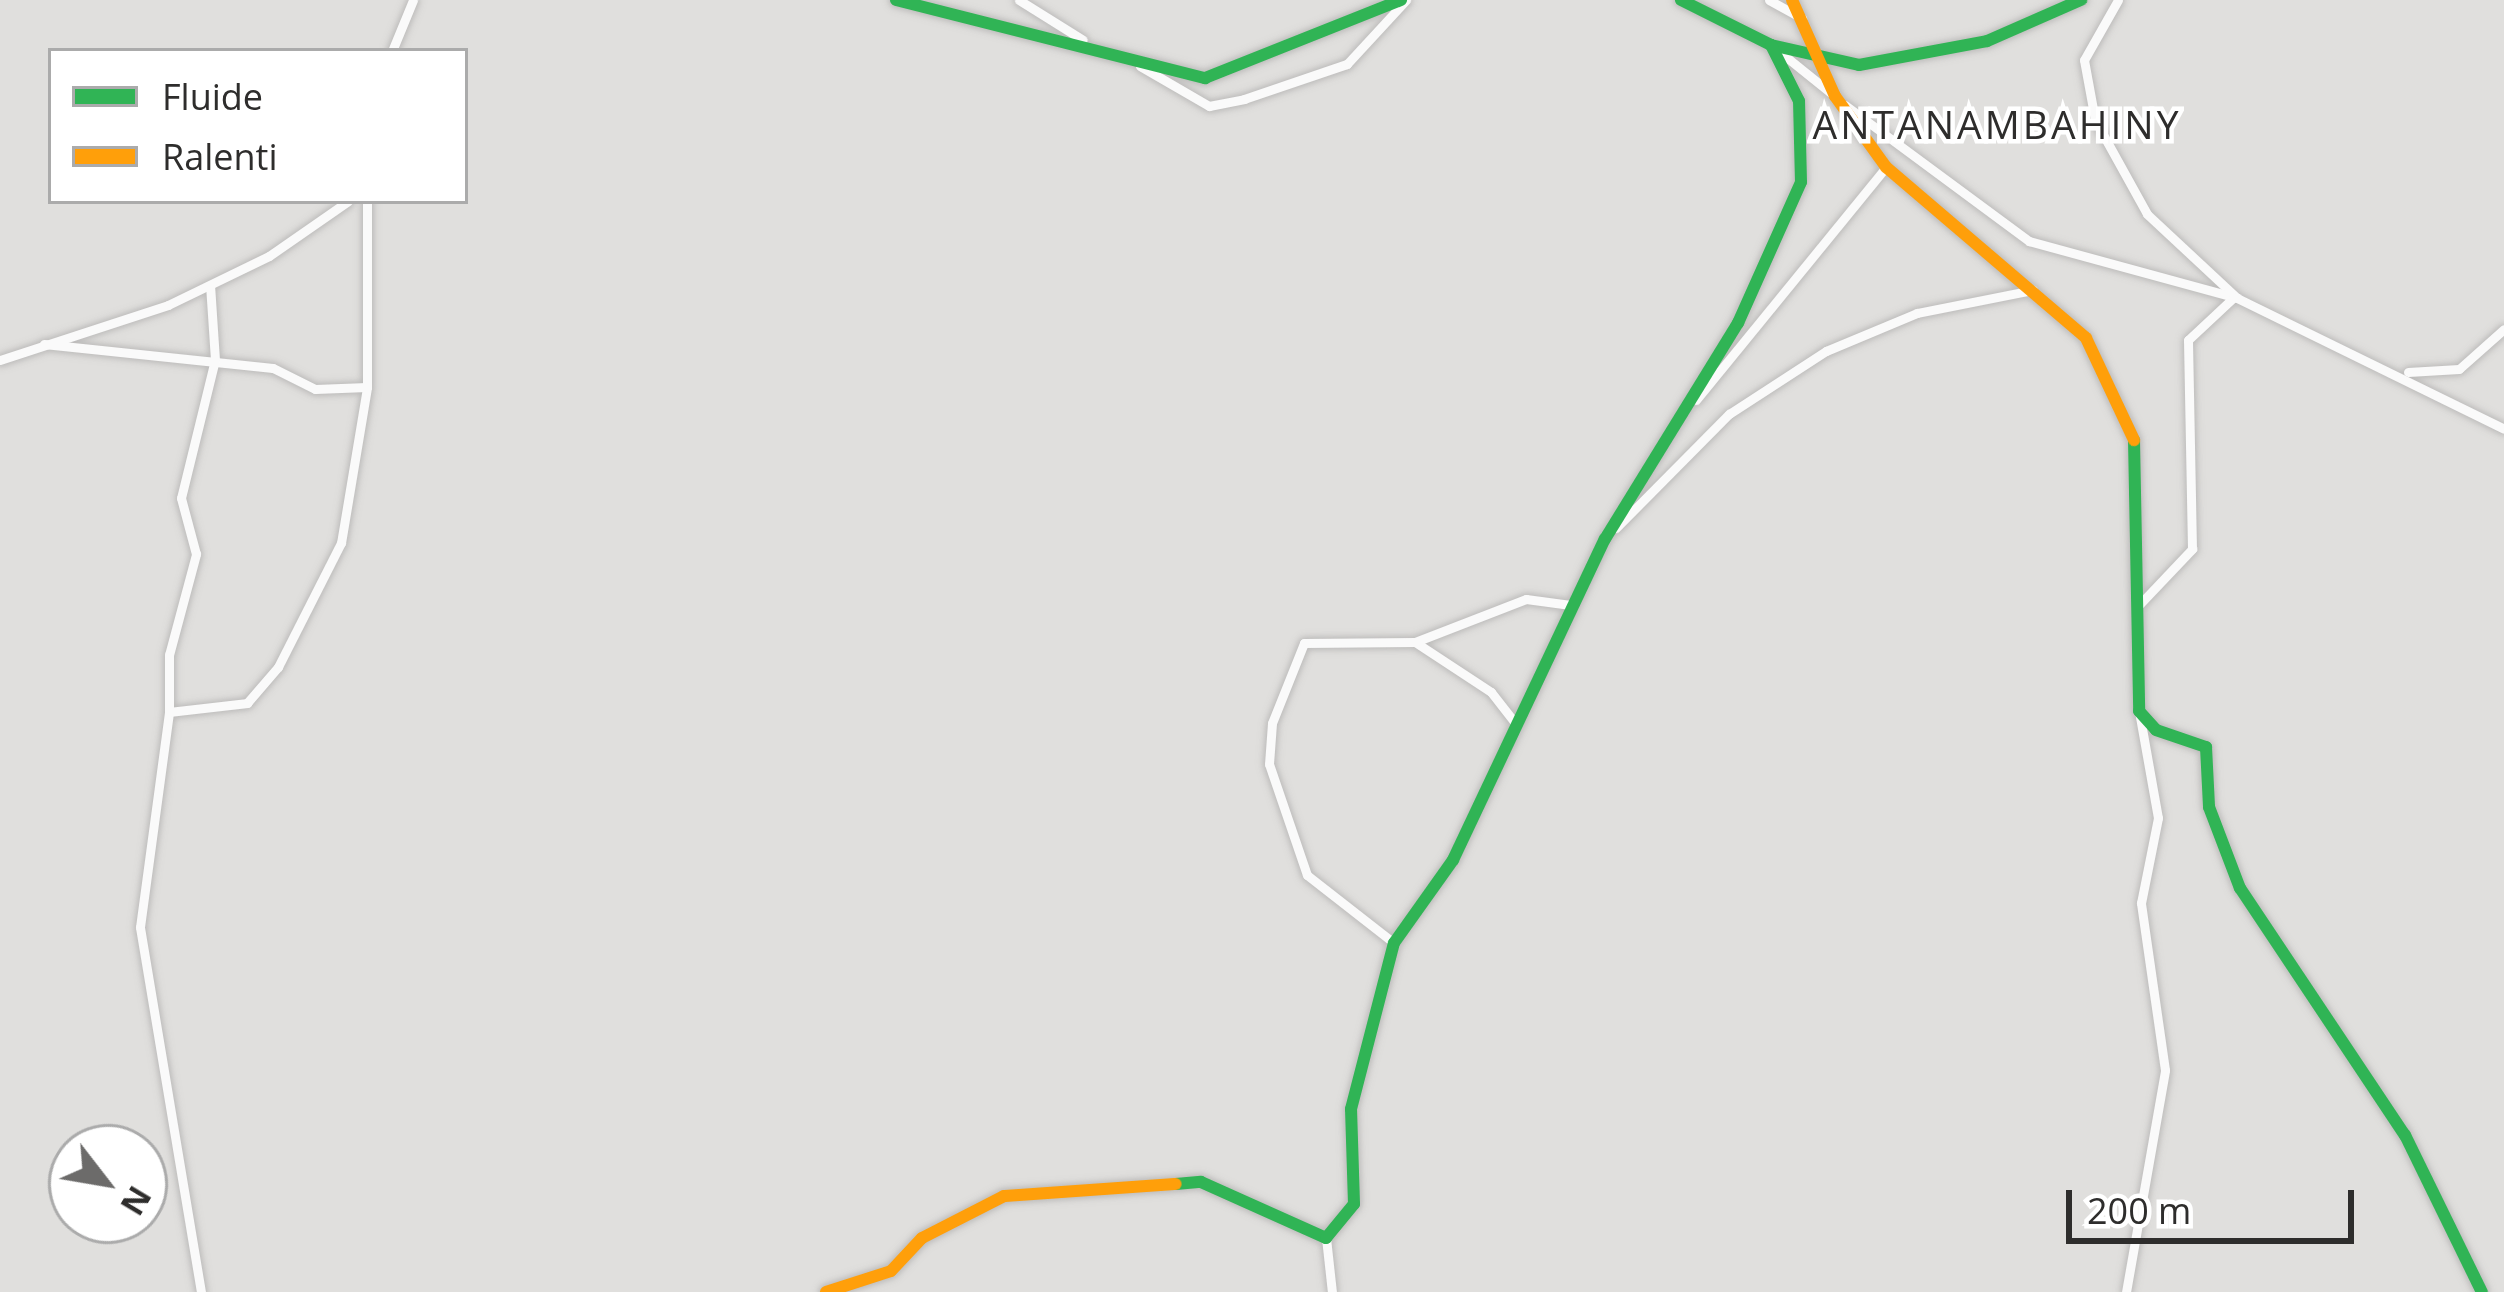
<!DOCTYPE html>
<style>
body{margin:0}
#map{position:relative;width:2504px;height:1292px;overflow:hidden;background:#e0dfdd;font-family:"Open Sans",sans-serif}
div>[style]{position:absolute}
.roads{filter:drop-shadow(0 0 3px #bdbcbb) drop-shadow(0 0 3px #bdbcbb)}
.street>*{height:9px;margin:-4.5px;padding:0 4.5px;transform-origin:4.5px;border-radius:4.5px;background:#fafafa}
.fast>*{height:12px;margin:-6px;padding:0 6px;transform-origin:6px;border-radius:6px;background:#30b455}
.slow>*{height:12px;margin:-6px;padding:0 6px;transform-origin:6px;border-radius:6px;background:#ff9f0a}
span{translate:-50% -50%;white-space:nowrap;text-align:center;line-height:1.15;-webkit-text-stroke:9px #fff;paint-order:stroke}
.quarter-label{font-size:39px;color:#2e2d2c;letter-spacing:3px}
.legend{position:absolute;left:48px;top:48px;width:420px;height:156px;box-sizing:border-box;background:#fff;border:3px solid #ababab;margin:0;padding:15px 21px;list-style:none;font-size:36px;color:#2e2d2c}
.legend li{display:flex;align-items:center;gap:24px;height:60px}
.legend b{width:60px;border:3px solid #ababab}
.north{position:absolute;left:48px;top:1124px;width:120px;height:120px;box-sizing:border-box;background:#fff;border:3px solid #ababab;border-radius:50%;rotate:121deg;font-size:33px;font-weight:700;line-height:48px;text-align:center;color:#2e2d2c}
.north::after{content:'';display:block;margin:auto;width:42px;height:54px;background:#6c6b6a;clip-path:polygon(50% 0,100% 100%,50% 72%,0 100%)}
.scale{position:absolute;left:2066px;top:1190px;width:288px;height:54px;box-sizing:border-box;border:6px solid #2e2d2c;border-top:0;padding-left:15px;font-size:36px;line-height:42px;white-space:nowrap;color:#2e2d2c;-webkit-text-stroke:9px #fff;paint-order:stroke}
</style>
<div id="map">
<div class="roads">
<div class="street">
<div style="left:1019px;top:0;width:75px;rotate:32deg"></div>
<div style="left:1769px;top:0;width:38px;rotate:29deg"></div>
<div style="left:2118px;top:0;width:69px;rotate:119.5deg"></div>
<div style="left:2084px;top:60px;width:61px;rotate:79.6deg"></div>
<div style="left:2095px;top:120px;width:107px;rotate:61deg"></div>
<div style="left:2147px;top:214px;width:122px;rotate:43deg"></div>
<div style="left:1775px;top:48px;width:73px;rotate:38.9deg"></div>
<div style="left:392px;top:51px;width:55px;rotate:-67.6deg"></div>
<div style="left:1140px;top:66px;width:80px;rotate:30.1deg"></div>
<div style="left:1209px;top:106px;width:36px;rotate:-11deg"></div>
<div style="left:1244px;top:99px;width:109px;rotate:-18.8deg"></div>
<div style="left:1347px;top:64px;width:87px;rotate:-47.3deg"></div>
<div style="left:1845px;top:105px;width:229px;rotate:36.5deg"></div>
<div style="left:2029px;top:241px;width:216px;rotate:15.3deg"></div>
<div style="left:2237px;top:298px;width:297px;rotate:26.1deg"></div>
<div style="left:44px;top:344px;width:230px;rotate:6deg"></div>
<div style="left:273px;top:368px;width:47px;rotate:26.6deg"></div>
<div style="left:315px;top:389px;width:52px;rotate:-2.2deg"></div>
<div style="left:0;top:360px;width:177px;rotate:-18.1deg"></div>
<div style="left:168px;top:305px;width:112px;rotate:-25.9deg"></div>
<div style="left:269px;top:256px;width:96px;rotate:-34.8deg"></div>
<div style="left:2408px;top:372px;width:51px;rotate:-3.4deg"></div>
<div style="left:2459px;top:369px;width:60px;rotate:-41.6deg"></div>
<div style="left:1696px;top:400px;width:301px;rotate:-50.8deg"></div>
<div style="left:1616px;top:528px;width:161px;rotate:-45.3deg"></div>
<div style="left:1729px;top:414px;width:116px;rotate:-33deg"></div>
<div style="left:1826px;top:351px;width:99px;rotate:-22.7deg"></div>
<div style="left:1917px;top:313px;width:118px;rotate:-11.2deg"></div>
<div style="left:2138px;top:606px;width:79px;rotate:-46.5deg"></div>
<div style="left:2192px;top:549px;width:209px;rotate:-91.1deg"></div>
<div style="left:2188px;top:340px;width:60px;rotate:-43deg"></div>
<div style="left:1415px;top:642px;width:91px;rotate:33.3deg"></div>
<div style="left:1491px;top:692px;width:39px;rotate:52deg"></div>
<div style="left:169px;top:712px;width:57px;rotate:-90deg"></div>
<div style="left:169px;top:655px;width:105px;rotate:-75deg"></div>
<div style="left:196px;top:554px;width:58px;rotate:-105deg"></div>
<div style="left:181px;top:498px;width:142px;rotate:-76.2deg"></div>
<div style="left:215px;top:360px;width:75px;rotate:-93.8deg"></div>
<div style="left:1394px;top:943px;width:110px;rotate:-142deg"></div>
<div style="left:1307px;top:875px;width:117px;rotate:-108.9deg"></div>
<div style="left:1269px;top:764px;width:41px;rotate:-85.8deg"></div>
<div style="left:1272px;top:723px;width:86px;rotate:-68.2deg"></div>
<div style="left:1304px;top:643px;width:111px;rotate:-0.5deg"></div>
<div style="left:1415px;top:642px;width:119px;rotate:-21.2deg"></div>
<div style="left:1526px;top:599px;width:45px;rotate:7.6deg"></div>
<div style="left:1326px;top:1238px;width:54px;rotate:83.7deg"></div>
<div style="left:201px;top:1292px;width:370px;rotate:-99.5deg"></div>
<div style="left:140px;top:927px;width:217px;rotate:-82.3deg"></div>
<div style="left:169px;top:712px;width:79px;rotate:-6.6deg"></div>
<div style="left:247px;top:703px;width:48px;rotate:-49.3deg"></div>
<div style="left:278px;top:667px;width:139px;rotate:-63.1deg"></div>
<div style="left:341px;top:543px;width:158px;rotate:-80.5deg"></div>
<div style="left:367px;top:387px;width:186px;rotate:-90deg"></div>
<div style="left:2126px;top:1292px;width:225px;rotate:-80deg"></div>
<div style="left:2165px;top:1070px;width:169px;rotate:-98.2deg"></div>
<div style="left:2141px;top:903px;width:87px;rotate:-78.7deg"></div>
<div style="left:2158px;top:818px;width:109px;rotate:-100.1deg"></div>
</div>
<div class="fast">
<div style="left:896px;top:0;width:319px;rotate:14.2deg"></div>
<div style="left:1205px;top:78px;width:211px;rotate:-21.7deg"></div>
<div style="left:1681px;top:0;width:101px;rotate:26.6deg"></div>
<div style="left:1771px;top:45px;width:90px;rotate:12.8deg"></div>
<div style="left:1859px;top:65px;width:130px;rotate:-10.6deg"></div>
<div style="left:1987px;top:41px;width:103px;rotate:-23.6deg"></div>
<div style="left:2134px;top:440px;width:271px;rotate:88.9deg"></div>
<div style="left:2139px;top:711px;width:25px;rotate:48deg"></div>
<div style="left:2156px;top:730px;width:53px;rotate:18.8deg"></div>
<div style="left:2206px;top:747px;width:60px;rotate:87.1deg"></div>
<div style="left:2209px;top:807px;width:87px;rotate:69.1deg"></div>
<div style="left:2240px;top:888px;width:297px;rotate:56.3deg"></div>
<div style="left:2405px;top:1135px;width:175px;rotate:63.9deg"></div>
<div style="left:1176px;top:1184px;width:25px;rotate:-5deg"></div>
<div style="left:1201px;top:1182px;width:137px;rotate:24.1deg"></div>
<div style="left:1326px;top:1238px;width:44px;rotate:-50.5deg"></div>
<div style="left:1354px;top:1204px;width:95px;rotate:-91.8deg"></div>
<div style="left:1351px;top:1109px;width:171px;rotate:-75.5deg"></div>
<div style="left:1394px;top:943px;width:102px;rotate:-54.6deg"></div>
<div style="left:1453px;top:860px;width:355px;rotate:-64.7deg"></div>
<div style="left:1605px;top:539px;width:254px;rotate:-58.4deg"></div>
<div style="left:1738px;top:323px;width:154px;rotate:-65.9deg"></div>
<div style="left:1801px;top:182px;width:81px;rotate:-91.4deg"></div>
<div style="left:1799px;top:101px;width:63px;rotate:-116.6deg"></div>
</div>
<div class="slow">
<div style="left:1792px;top:0;width:105px;rotate:65.9deg"></div>
<div style="left:1835px;top:96px;width:87px;rotate:54.3deg"></div>
<div style="left:1886px;top:167px;width:263px;rotate:40.5deg"></div>
<div style="left:2086px;top:338px;width:113px;rotate:64.8deg"></div>
<div style="left:826px;top:1292px;width:68px;rotate:-17.9deg"></div>
<div style="left:891px;top:1271px;width:45px;rotate:-46.8deg"></div>
<div style="left:922px;top:1238px;width:92px;rotate:-27.1deg"></div>
<div style="left:1004px;top:1196px;width:172px;rotate:-4deg"></div>
</div>
</div>
<div class="quarter-label">
<span style="left:1997px;top:124px">ANTANAMBAHINY</span>
</div>
<ul class="legend">
<li><b style="height:15px;background:#30b455"></b>Fluide</li>
<li><b style="height:15px;background:#ff9f0a"></b>Ralenti</li>
</ul>
<div class="north">N</div>
<div class="scale">200 m</div>
</div>
